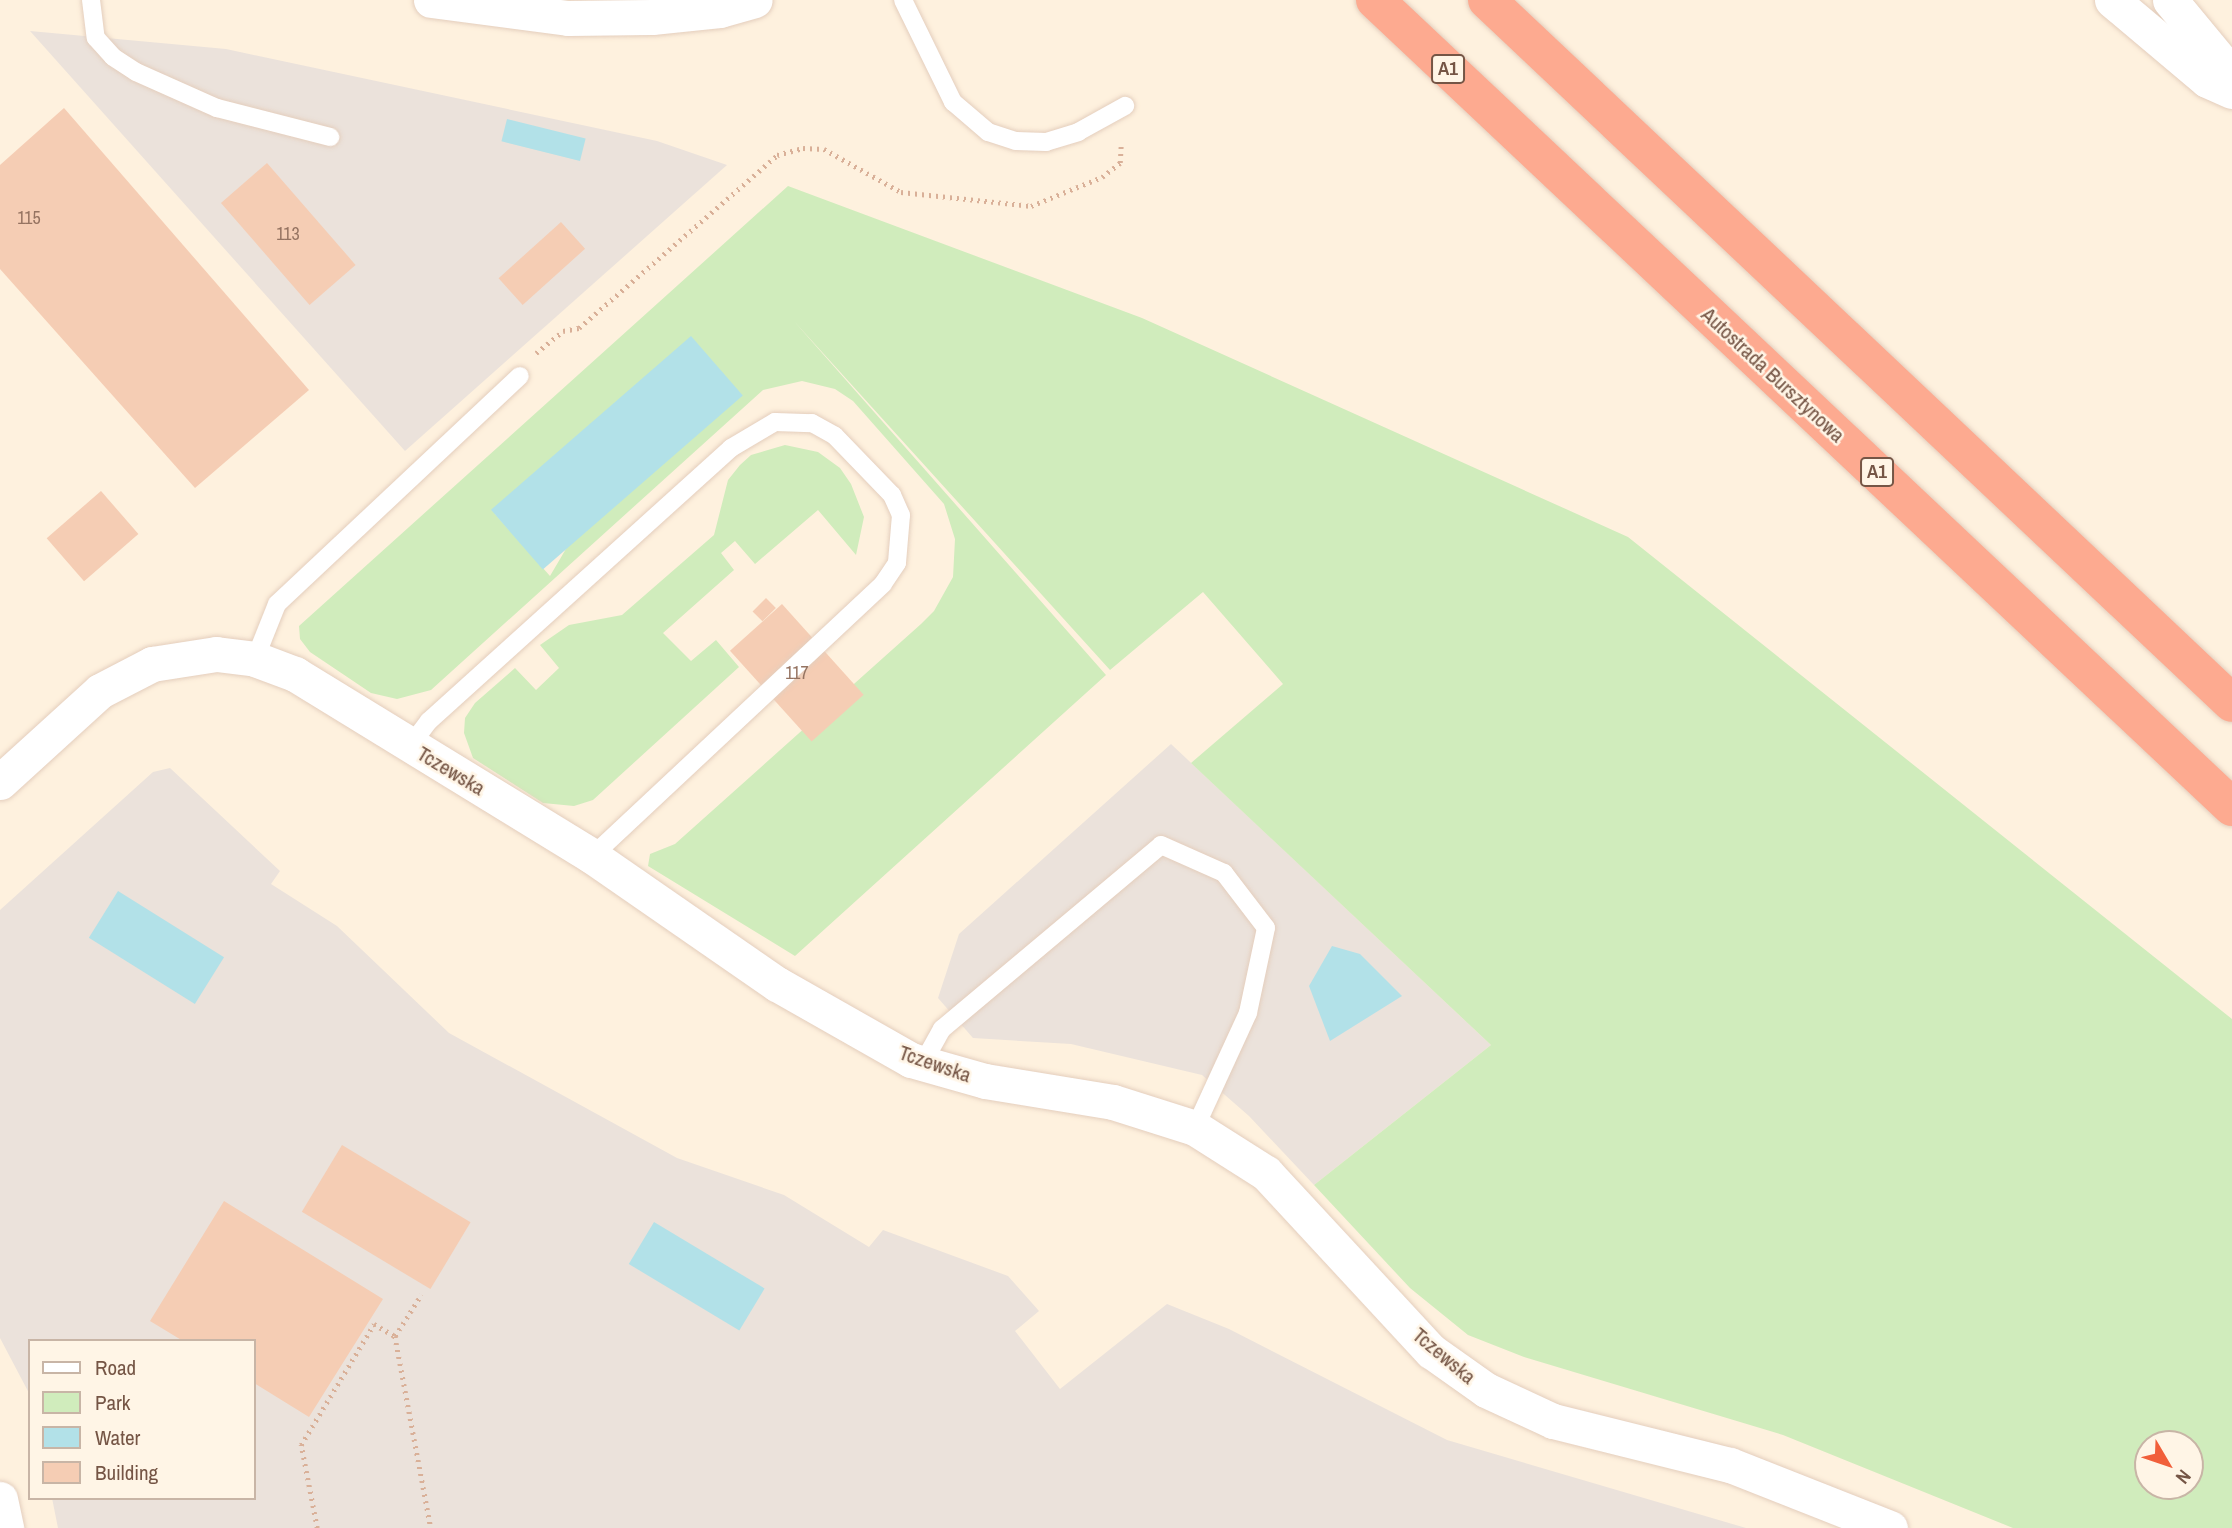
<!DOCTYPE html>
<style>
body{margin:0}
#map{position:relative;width:2232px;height:1528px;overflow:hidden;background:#fef1de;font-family:"Archivo Narrow",sans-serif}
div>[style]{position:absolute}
.industrial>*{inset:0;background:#ebe2db}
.green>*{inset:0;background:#d0ecbc}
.water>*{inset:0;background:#b2e1e8;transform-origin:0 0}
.building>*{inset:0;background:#f5cdb4;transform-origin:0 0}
.path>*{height:4.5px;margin-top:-2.25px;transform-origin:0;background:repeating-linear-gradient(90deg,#d9b098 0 2px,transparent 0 7px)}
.roads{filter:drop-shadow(0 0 2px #e4cebd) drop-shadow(0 0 2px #e4cebd)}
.lane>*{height:18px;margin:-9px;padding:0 9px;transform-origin:9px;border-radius:9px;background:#fff}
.street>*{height:35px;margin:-17.5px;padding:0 17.5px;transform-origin:17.5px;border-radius:17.5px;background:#fff}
.highway>*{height:38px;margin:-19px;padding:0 19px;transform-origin:19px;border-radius:19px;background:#fdaa90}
span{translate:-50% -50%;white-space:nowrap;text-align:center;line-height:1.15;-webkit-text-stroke:5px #fff5e6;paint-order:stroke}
.number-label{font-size:18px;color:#957361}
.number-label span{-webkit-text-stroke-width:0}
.shield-label span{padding:2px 5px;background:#fff5e6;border:2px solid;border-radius:5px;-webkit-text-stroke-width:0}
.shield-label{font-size:19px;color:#755545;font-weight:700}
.street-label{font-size:21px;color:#755545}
.legend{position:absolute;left:28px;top:1339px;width:228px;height:161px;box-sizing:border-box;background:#fff5e6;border:2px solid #c8b5a6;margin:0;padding:9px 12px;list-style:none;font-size:21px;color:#755545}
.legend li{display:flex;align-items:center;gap:14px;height:35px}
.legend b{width:35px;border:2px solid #c8b5a6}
.north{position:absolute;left:2134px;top:1430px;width:70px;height:70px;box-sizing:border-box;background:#fff5e6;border:2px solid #c8b5a6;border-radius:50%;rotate:129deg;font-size:19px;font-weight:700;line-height:28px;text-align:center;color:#755545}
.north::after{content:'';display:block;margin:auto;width:24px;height:32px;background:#f15f3a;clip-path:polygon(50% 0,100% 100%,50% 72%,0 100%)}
</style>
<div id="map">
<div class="industrial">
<div style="clip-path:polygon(30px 31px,226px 49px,657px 141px,727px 165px,405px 451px)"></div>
<div style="clip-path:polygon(1171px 744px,1491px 1045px,1314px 1185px,1249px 1116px,1202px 1075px,1071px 1044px,973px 1038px,938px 998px,959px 934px)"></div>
<div style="clip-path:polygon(170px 768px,280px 871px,271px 884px,337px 926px,449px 1033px,677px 1158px,784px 1195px,869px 1247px,883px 1230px,1008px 1276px,1039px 1311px,1015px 1331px,1060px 1389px,1167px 1304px,1229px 1329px,1447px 1440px,1746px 1528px,58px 1528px,52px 1498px,254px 1498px,254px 1341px,30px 1341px,30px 1395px,0 1338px,0 910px,153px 772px)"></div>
</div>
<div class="green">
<div style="clip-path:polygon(evenodd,788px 186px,1142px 318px,1628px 537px,2232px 1019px,2232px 1528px,2013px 1528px,1783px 1435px,1524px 1357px,1468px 1335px,1410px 1288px,1314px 1185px,1491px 1045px,1191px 763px,1283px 684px,1203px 592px,1110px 670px,793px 320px,1106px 675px,795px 956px,648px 866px,650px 854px,675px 844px,921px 624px,934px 611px,953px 577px,955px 539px,944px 504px,853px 401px,835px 389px,802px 381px,763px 390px,431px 690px,397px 699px,371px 693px,310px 652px,300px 639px,299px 626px,788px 186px,691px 337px,550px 576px,495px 514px,691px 337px,788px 186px,2148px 1444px,2190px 1444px,2190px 1486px,2148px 1486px,2148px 1444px)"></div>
<div style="clip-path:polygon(785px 445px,818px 452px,840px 468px,851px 484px,864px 517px,856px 555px,818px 510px,755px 564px,735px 541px,721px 553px,734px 570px,663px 633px,691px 661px,716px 640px,739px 667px,593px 800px,574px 806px,543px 803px,473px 758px,464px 733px,465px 718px,475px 703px,515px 668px,536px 690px,559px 668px,540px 645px,569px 625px,622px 615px,714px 535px,728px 480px,740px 465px,751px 455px)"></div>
</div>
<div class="water">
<div style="left:507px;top:119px;width:81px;height:23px;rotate:14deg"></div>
<div style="left:691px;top:336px;width:79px;height:265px;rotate:49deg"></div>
<div style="left:118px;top:891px;width:125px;height:55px;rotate:32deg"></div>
<div style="clip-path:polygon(1332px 946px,1360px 954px,1402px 996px,1330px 1041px,1309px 986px)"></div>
<div style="left:654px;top:1222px;width:129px;height:49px;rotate:31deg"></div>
</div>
<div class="building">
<div style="clip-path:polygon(64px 108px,309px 390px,195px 488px,0 269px,0 165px)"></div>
<div style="left:267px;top:163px;width:135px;height:61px;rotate:49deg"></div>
<div style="left:561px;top:222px;width:36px;height:84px;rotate:48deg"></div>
<div style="left:101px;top:491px;width:57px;height:72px;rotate:49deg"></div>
<div style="left:766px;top:598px;width:14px;height:19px;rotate:45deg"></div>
<div style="left:782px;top:604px;width:122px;height:70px;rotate:48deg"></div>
<div style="left:342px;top:1145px;width:150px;height:78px;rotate:31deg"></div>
<div style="clip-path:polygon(224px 1201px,383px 1299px,309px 1417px,254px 1383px,254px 1341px,183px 1341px,150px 1321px)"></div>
</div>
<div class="path">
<div style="left:536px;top:353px;width:35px;rotate:-39deg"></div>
<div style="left:563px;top:331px;width:16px;rotate:-11deg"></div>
<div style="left:579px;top:328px;width:263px;rotate:-41.1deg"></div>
<div style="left:777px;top:155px;width:27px;rotate:-15deg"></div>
<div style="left:803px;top:148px;width:21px;rotate:3deg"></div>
<div style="left:824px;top:149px;width:88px;rotate:29.2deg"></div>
<div style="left:901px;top:192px;width:131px;rotate:6.1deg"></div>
<div style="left:1031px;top:206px;width:77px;rotate:-22.2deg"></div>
<div style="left:1102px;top:177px;width:23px;rotate:-38deg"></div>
<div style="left:1120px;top:163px;width:20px;rotate:-87deg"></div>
<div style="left:395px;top:1336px;width:195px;rotate:79.4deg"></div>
<div style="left:317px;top:1528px;width:85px;rotate:-100.9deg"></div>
<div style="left:301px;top:1445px;width:141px;rotate:-58.9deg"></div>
<div style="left:374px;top:1324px;width:24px;rotate:30deg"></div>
<div style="left:395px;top:1336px;width:49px;rotate:-57.6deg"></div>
</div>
<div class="roads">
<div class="lane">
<div style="left:91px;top:0;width:38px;rotate:83deg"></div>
<div style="left:96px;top:38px;width:25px;rotate:48deg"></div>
<div style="left:113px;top:57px;width:27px;rotate:33deg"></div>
<div style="left:136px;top:72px;width:89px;rotate:24deg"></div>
<div style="left:217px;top:108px;width:117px;rotate:14.4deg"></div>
<div style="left:903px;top:0;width:114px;rotate:63.9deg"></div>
<div style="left:953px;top:102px;width:46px;rotate:40.6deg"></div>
<div style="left:988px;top:132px;width:29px;rotate:18deg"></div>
<div style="left:1016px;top:141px;width:30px;rotate:2deg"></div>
<div style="left:1046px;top:142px;width:34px;rotate:-17deg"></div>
<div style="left:1078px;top:132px;width:54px;rotate:-29deg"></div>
<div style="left:255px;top:659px;width:59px;rotate:-68.2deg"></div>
<div style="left:277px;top:604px;width:333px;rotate:-43.2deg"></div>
<div style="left:410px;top:746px;width:31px;rotate:-53deg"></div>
<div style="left:429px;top:721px;width:407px;rotate:-42.1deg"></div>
<div style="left:731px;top:448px;width:51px;rotate:-30.6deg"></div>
<div style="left:775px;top:422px;width:37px;rotate:2deg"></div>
<div style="left:812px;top:423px;width:26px;rotate:29deg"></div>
<div style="left:835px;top:436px;width:82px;rotate:46deg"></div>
<div style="left:892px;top:495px;width:22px;rotate:66deg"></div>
<div style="left:901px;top:515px;width:48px;rotate:94.8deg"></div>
<div style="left:897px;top:563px;width:25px;rotate:124deg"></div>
<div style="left:883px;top:584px;width:398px;rotate:136.9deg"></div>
<div style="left:923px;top:1063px;width:39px;rotate:-61deg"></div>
<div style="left:942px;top:1029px;width:286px;rotate:-40deg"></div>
<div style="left:1161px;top:845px;width:69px;rotate:24deg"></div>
<div style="left:1224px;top:873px;width:69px;rotate:52.6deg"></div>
<div style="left:1266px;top:928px;width:87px;rotate:102deg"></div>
<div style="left:1248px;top:1013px;width:127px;rotate:114.7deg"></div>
</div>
<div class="street">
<div style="left:431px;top:0;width:138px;rotate:7.5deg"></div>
<div style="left:568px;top:18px;width:84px;rotate:-0.7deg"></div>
<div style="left:652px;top:17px;width:68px;rotate:-5.9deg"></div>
<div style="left:720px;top:10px;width:36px;rotate:-16deg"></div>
<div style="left:2112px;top:0;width:124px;rotate:40.1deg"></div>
<div style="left:2207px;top:80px;width:27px;rotate:24deg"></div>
<div style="left:2170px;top:0;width:83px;rotate:50.4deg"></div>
<div style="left:2223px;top:64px;width:20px;rotate:63deg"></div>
<div style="left:0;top:782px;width:135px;rotate:-42.3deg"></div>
<div style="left:100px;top:691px;width:59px;rotate:-27.4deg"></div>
<div style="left:152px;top:664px;width:65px;rotate:-8.9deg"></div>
<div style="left:216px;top:654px;width:39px;rotate:7deg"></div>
<div style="left:255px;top:659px;width:43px;rotate:20.6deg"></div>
<div style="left:295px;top:674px;width:348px;rotate:31.5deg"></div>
<div style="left:592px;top:856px;width:225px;rotate:34.7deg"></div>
<div style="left:777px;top:984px;width:154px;rotate:29.6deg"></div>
<div style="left:911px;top:1060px;width:77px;rotate:15.8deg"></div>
<div style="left:985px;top:1081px;width:130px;rotate:9.3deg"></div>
<div style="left:1113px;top:1102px;width:86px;rotate:17.6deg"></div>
<div style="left:1195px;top:1128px;width:84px;rotate:32.4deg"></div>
<div style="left:1266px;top:1173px;width:243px;rotate:47.2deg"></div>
<div style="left:1431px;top:1351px;width:67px;rotate:35.3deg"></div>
<div style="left:1486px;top:1390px;width:74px;rotate:24.8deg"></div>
<div style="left:1553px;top:1421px;width:182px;rotate:14deg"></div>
<div style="left:1730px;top:1465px;width:172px;rotate:21.5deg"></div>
<div style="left:0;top:1499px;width:30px;rotate:78deg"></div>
</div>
<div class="highway">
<div style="left:1375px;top:0;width:1177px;rotate:43.28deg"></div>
<div style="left:1487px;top:0;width:1024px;rotate:43.34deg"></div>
</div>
</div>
<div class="number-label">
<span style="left:29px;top:218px">115</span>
<span style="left:288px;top:234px">113</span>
<span style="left:797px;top:673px">117</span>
</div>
<div class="shield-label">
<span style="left:1448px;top:69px">A1</span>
<span style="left:1877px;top:472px">A1</span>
</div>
<div class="street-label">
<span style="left:1773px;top:375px;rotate:43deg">Autostrada Bursztynowa</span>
<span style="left:451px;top:771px;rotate:31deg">Tczewska</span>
<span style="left:935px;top:1064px;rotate:19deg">Tczewska</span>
<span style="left:1444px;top:1356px;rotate:40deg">Tczewska</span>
</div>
<ul class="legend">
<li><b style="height:9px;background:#fff"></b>Road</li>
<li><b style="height:19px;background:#d0ecbc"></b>Park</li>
<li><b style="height:19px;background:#b2e1e8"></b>Water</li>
<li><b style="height:19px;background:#f5cdb4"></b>Building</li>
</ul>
<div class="north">N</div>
</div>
